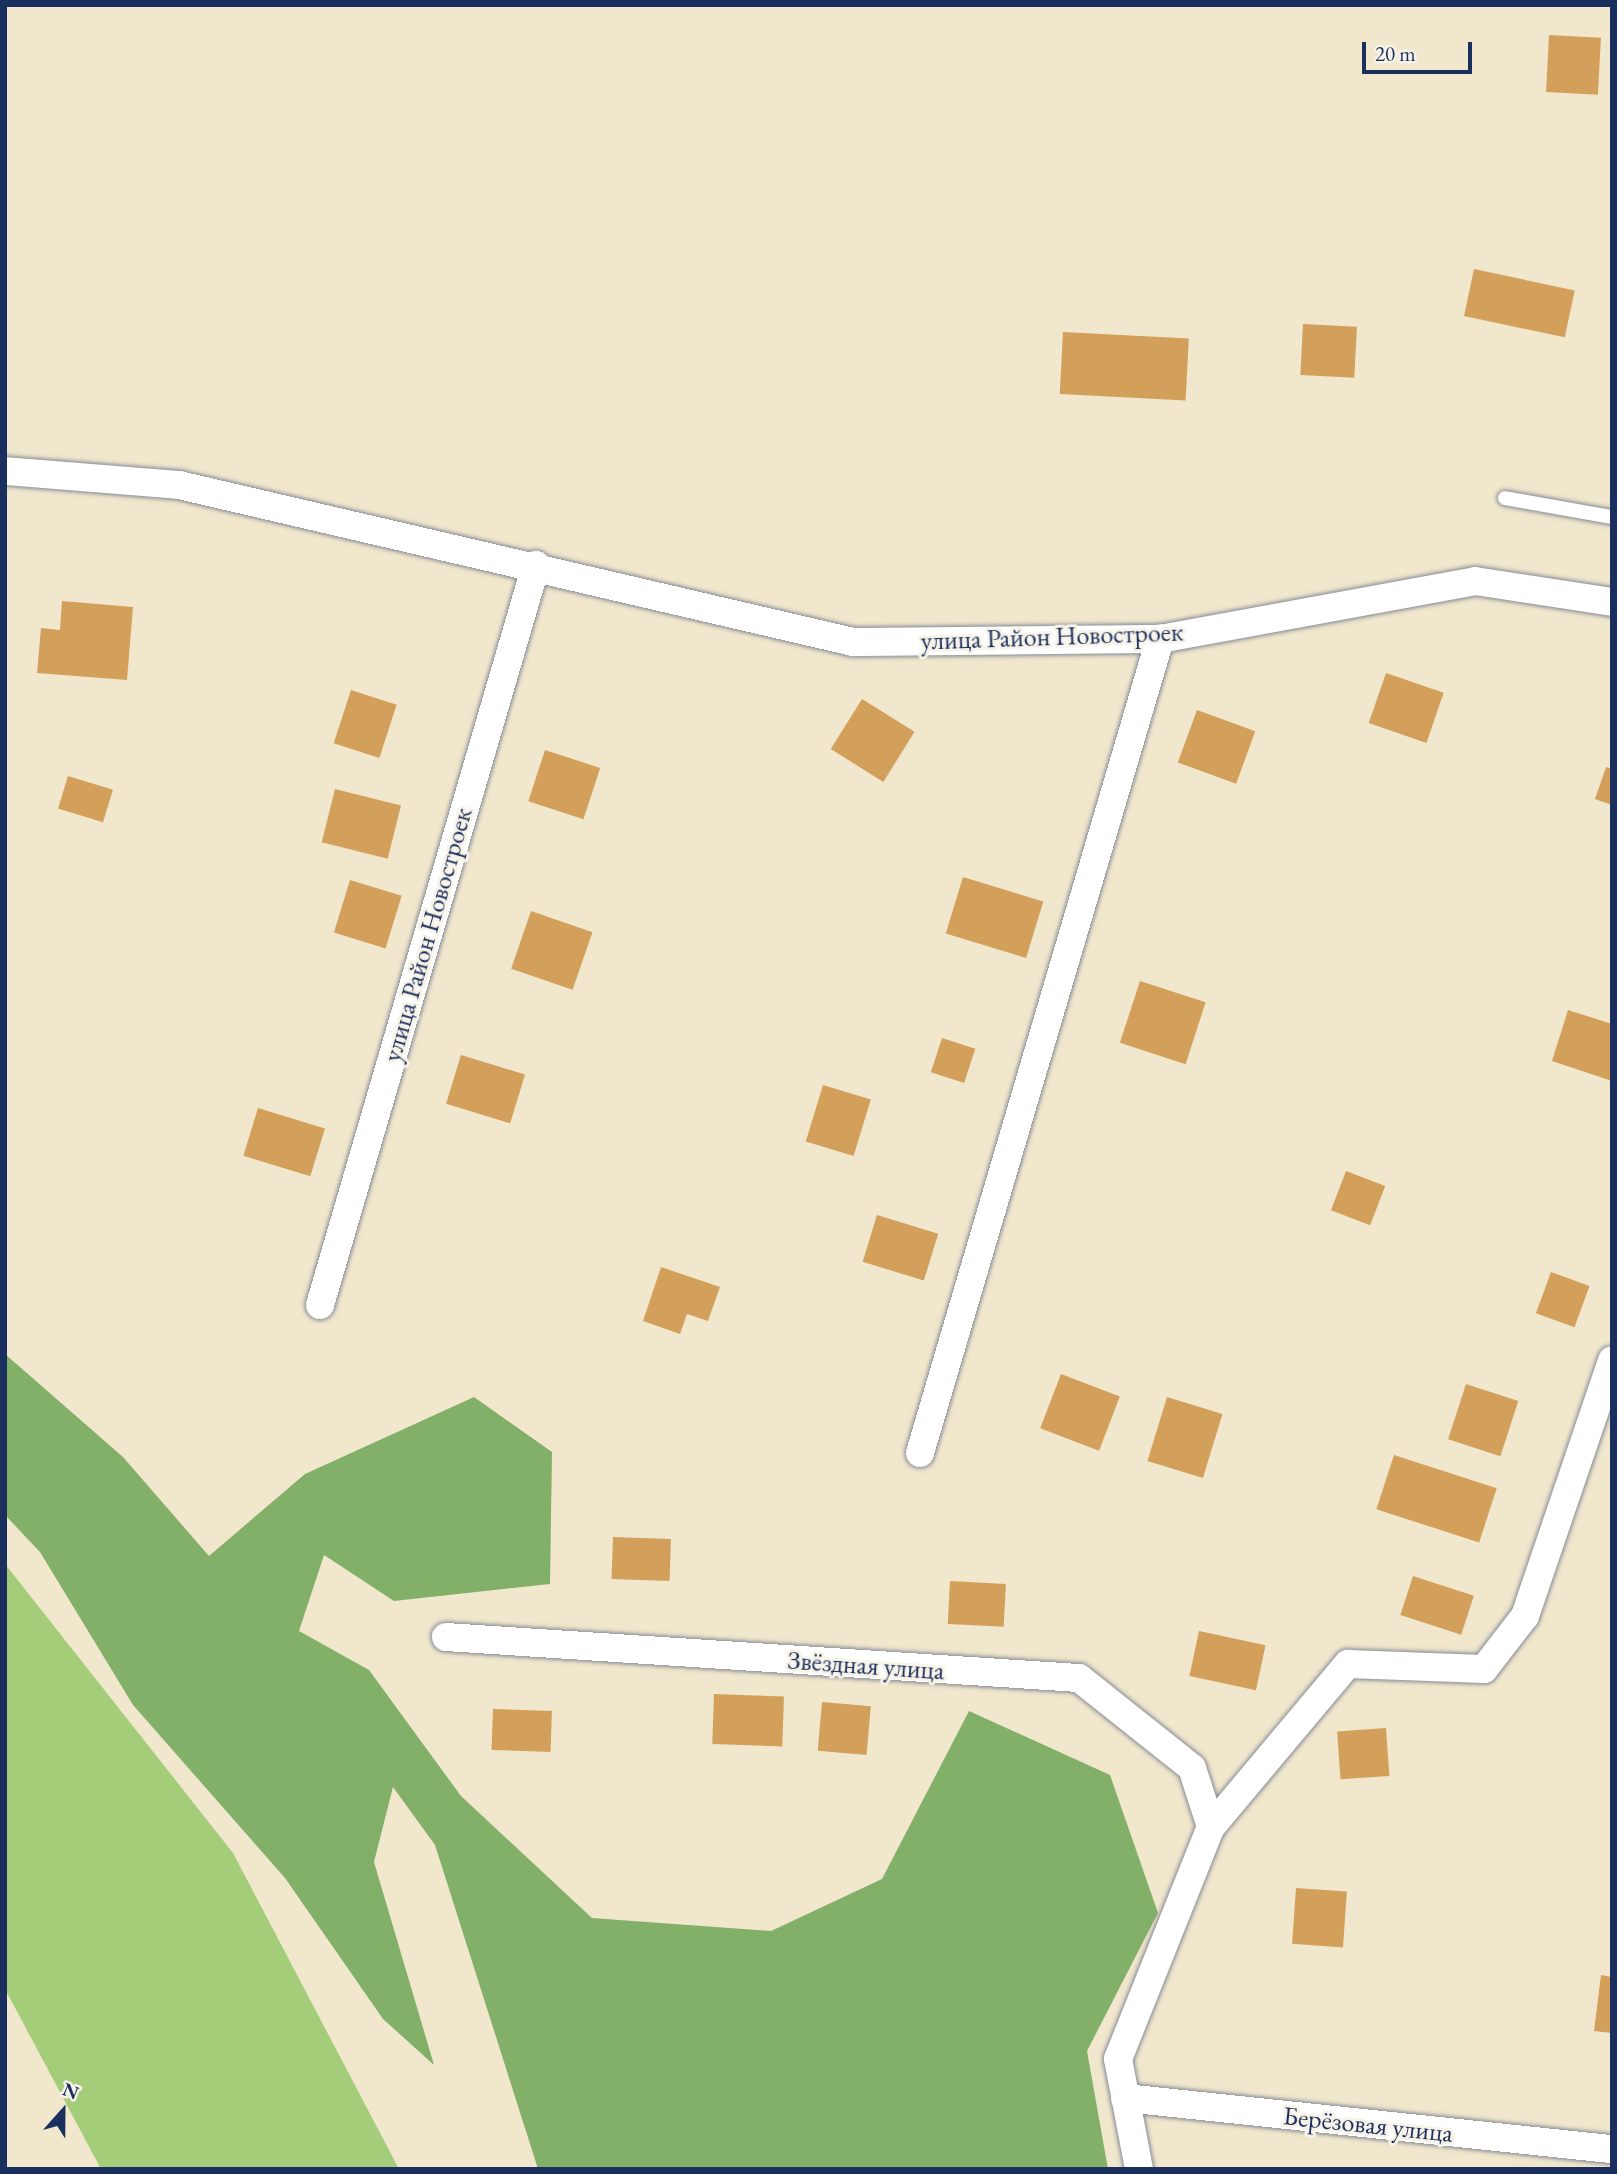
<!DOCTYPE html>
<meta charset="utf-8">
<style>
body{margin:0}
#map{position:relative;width:1617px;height:2174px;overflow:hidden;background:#f1e7cd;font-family:"EB Garamond",serif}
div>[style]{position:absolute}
.green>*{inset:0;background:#a4cd79}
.forest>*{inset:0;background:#83b069}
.building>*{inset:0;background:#d3a05c;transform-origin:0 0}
.roads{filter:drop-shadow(0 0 2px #868b96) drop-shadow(0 0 2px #868b96)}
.service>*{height:14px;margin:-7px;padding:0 7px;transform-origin:7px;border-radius:7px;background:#fff}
.minor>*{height:28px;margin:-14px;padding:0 14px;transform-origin:14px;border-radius:14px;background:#fff}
span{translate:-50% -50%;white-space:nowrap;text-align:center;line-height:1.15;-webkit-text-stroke:6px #f7f3e8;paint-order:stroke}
.street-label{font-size:26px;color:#1b2f5e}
.frame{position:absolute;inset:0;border:7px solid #1b2f5e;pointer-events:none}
.north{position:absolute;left:28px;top:2076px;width:70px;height:70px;-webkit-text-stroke:5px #f7f3e8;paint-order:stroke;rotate:21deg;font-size:19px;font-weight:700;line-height:28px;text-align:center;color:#1b2f5e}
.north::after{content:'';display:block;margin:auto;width:24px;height:32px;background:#1b2f5e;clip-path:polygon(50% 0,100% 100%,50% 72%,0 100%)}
.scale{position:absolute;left:1362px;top:42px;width:110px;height:32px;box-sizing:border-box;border:4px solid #1b2f5e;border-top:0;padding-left:9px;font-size:21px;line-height:24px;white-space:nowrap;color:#1b2f5e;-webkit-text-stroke:5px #f7f3e8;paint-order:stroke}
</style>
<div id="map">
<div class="green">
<div style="clip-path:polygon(5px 1564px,233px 1853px,399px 2169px,101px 2169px,5px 1989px)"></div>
</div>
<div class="forest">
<div style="clip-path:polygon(5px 1354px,123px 1457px,209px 1556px,305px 1474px,474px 1397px,552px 1452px,550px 1584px,394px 1601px,324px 1555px,299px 1631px,369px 1670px,461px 1796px,592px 1918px,771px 1931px,882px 1879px,969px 1711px,1110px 1775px,1158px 1913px,1087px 2051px,1108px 2169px,538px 2169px,435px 1845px,393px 1787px,374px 1862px,434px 2065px,383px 2019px,285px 1878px,133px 1705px,40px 1552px,5px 1515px)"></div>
</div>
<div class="building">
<div style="left:1549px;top:35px;width:52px;height:57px;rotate:3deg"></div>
<div style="left:1474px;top:269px;width:103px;height:48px;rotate:12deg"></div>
<div style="left:1303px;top:324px;width:54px;height:51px;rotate:3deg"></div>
<div style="left:1063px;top:332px;width:126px;height:62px;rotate:3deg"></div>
<div style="clip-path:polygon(62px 601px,133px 607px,127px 680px,37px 673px,41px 628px,60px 630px)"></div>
<div style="left:1386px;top:673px;width:61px;height:53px;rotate:19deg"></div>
<div style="left:351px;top:690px;width:48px;height:56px;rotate:18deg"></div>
<div style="left:862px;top:699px;width:62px;height:59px;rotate:32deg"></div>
<div style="left:1197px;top:710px;width:62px;height:56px;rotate:20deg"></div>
<div style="left:545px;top:750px;width:58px;height:54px;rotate:18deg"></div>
<div style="clip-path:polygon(1606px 767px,1612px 769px,1612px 805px,1595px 799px)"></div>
<div style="left:68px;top:776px;width:47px;height:34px;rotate:17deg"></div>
<div style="left:335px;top:789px;width:68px;height:55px;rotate:14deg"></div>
<div style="left:963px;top:877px;width:84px;height:59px;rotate:17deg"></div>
<div style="left:350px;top:880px;width:54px;height:55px;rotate:17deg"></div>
<div style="left:531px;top:911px;width:65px;height:61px;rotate:19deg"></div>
<div style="left:1140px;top:981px;width:69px;height:65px;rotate:18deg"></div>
<div style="clip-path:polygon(1568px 1010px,1612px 1024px,1612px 1081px,1552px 1061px)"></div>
<div style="left:942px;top:1038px;width:35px;height:36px;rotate:18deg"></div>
<div style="left:461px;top:1055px;width:67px;height:51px;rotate:17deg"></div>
<div style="left:823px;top:1085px;width:50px;height:59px;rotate:17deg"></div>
<div style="left:258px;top:1108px;width:70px;height:50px;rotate:17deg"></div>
<div style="left:1346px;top:1171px;width:42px;height:42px;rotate:21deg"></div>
<div style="left:877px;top:1215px;width:64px;height:49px;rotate:17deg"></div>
<div style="clip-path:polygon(661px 1267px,720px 1287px,708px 1321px,687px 1314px,680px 1334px,643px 1321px)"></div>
<div style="left:1551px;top:1272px;width:41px;height:44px;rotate:20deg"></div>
<div style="left:1061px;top:1374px;width:63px;height:58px;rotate:21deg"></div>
<div style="left:1466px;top:1384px;width:55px;height:58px;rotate:18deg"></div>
<div style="left:1167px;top:1397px;width:58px;height:67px;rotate:17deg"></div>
<div style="left:1394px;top:1455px;width:108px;height:57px;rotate:18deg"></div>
<div style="left:613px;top:1537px;width:58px;height:42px;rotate:2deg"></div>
<div style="left:1413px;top:1576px;width:64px;height:41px;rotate:18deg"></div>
<div style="left:950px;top:1581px;width:56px;height:43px;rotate:3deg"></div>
<div style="left:1199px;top:1631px;width:68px;height:46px;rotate:12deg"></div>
<div style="left:714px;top:1694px;width:70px;height:50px;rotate:2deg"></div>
<div style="left:822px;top:1702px;width:49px;height:49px;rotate:5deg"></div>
<div style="left:493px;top:1709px;width:59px;height:41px;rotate:2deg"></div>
<div style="left:1386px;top:1728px;width:48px;height:49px;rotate:86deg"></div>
<div style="left:1296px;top:1888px;width:51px;height:56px;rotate:4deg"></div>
<div style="clip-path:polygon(1601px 1975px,1612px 1977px,1612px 2033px,1594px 2031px)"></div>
</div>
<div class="roads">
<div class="service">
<div style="left:1505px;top:498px;width:109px;rotate:10.1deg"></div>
</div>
<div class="minor">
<div style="left:5px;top:471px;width:175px;rotate:4.6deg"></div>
<div style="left:179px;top:485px;width:692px;rotate:13.11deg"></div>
<div style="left:853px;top:642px;width:307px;rotate:-0.6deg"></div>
<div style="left:1160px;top:639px;width:320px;rotate:-10.4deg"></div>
<div style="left:1475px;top:581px;width:139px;rotate:8.7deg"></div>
<div style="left:320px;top:1305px;width:771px;rotate:-73.73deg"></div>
<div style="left:920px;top:1453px;width:849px;rotate:-73.57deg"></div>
<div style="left:446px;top:1637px;width:634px;rotate:3.71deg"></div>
<div style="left:1079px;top:1678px;width:144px;rotate:38.5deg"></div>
<div style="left:1192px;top:1768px;width:62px;rotate:72.1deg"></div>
<div style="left:1125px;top:2098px;width:490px;rotate:6deg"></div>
<div style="left:1139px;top:2169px;width:112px;rotate:-100.8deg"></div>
<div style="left:1118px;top:2059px;width:250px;rotate:-68.2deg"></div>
<div style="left:1211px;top:1827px;width:213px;rotate:-50deg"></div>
<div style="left:1348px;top:1664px;width:136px;rotate:2.1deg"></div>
<div style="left:1484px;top:1669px;width:67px;rotate:-52.3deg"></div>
<div style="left:1525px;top:1616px;width:270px;rotate:-71.2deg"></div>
</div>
</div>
<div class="street-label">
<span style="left:1052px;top:637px;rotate:-2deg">улица Район Новостроек</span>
<span style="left:428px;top:935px;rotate:-74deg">улица Район Новостроек</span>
<span style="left:866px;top:1666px;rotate:4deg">Звёздная улица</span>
<span style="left:1368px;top:2125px;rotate:6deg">Берёзовая улица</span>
</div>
<div class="frame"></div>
<div class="north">N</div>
<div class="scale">20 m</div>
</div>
